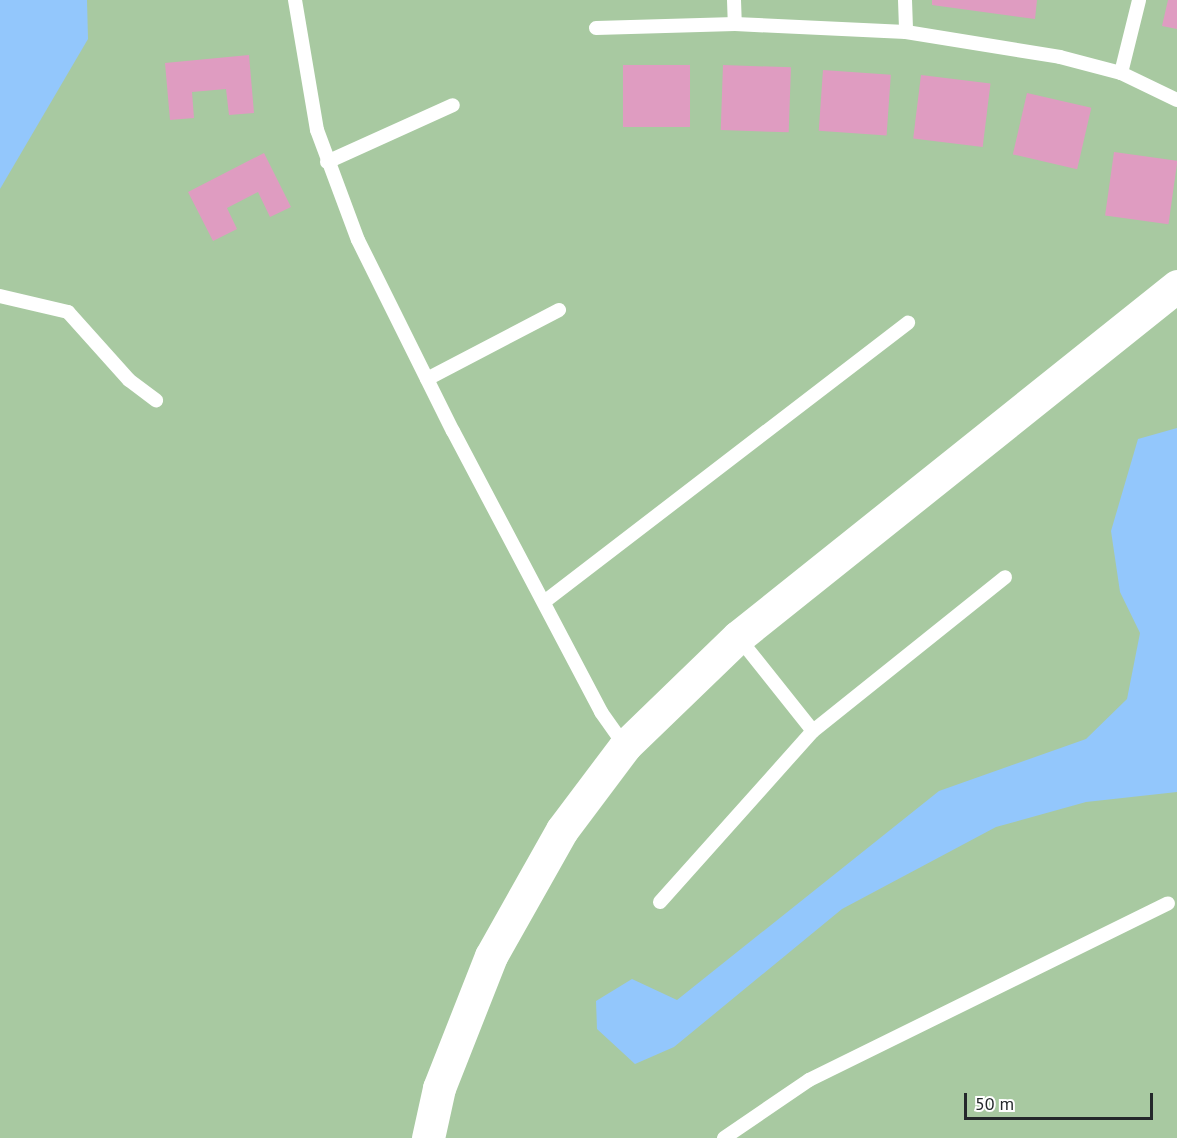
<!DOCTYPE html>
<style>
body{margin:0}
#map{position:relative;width:1177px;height:1138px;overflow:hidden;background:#d6e1e9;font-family:"PT Sans",sans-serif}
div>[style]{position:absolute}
.green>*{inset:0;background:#a8c9a1;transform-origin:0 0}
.water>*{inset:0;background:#93c7fc}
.building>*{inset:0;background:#df9cc1;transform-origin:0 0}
.lane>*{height:14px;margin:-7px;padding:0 7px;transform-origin:7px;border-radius:7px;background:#fff}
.secondary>*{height:33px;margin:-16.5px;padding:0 16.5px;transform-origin:16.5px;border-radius:16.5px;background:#fff}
span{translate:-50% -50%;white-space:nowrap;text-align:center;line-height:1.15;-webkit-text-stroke:6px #fff;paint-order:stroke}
.scale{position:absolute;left:964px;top:1093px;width:189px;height:27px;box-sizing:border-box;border:3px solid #24282b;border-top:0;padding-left:8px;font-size:18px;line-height:21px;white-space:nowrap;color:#24282b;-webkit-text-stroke:4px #fff;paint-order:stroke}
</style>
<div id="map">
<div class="green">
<div style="left:0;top:0;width:1177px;height:1138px"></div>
</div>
<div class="water">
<div style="clip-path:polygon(0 0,87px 0,88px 39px,0 189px)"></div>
<div style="clip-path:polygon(1177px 428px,1177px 792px,1086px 802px,996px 827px,842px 909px,674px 1047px,635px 1064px,597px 1029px,596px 1001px,632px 979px,677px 1000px,939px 791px,1086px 739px,1127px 699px,1140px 633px,1120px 592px,1111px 531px,1138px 439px)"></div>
</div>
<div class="building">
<div style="clip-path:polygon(932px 0,1037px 0,1035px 19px,932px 5px)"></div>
<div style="clip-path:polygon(1168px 0,1177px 0,1177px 29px,1162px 26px)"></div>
<div style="clip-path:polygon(249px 55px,254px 113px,229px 115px,226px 89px,192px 92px,194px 118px,170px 120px,165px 63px)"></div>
<div style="left:690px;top:65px;width:62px;height:67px;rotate:90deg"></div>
<div style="left:723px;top:65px;width:68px;height:65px;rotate:2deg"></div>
<div style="left:823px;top:70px;width:68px;height:61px;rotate:4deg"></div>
<div style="left:921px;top:75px;width:70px;height:64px;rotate:7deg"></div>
<div style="left:1027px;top:93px;width:66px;height:63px;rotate:13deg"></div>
<div style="left:1114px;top:152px;width:64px;height:64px;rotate:8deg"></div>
<div style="clip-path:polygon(264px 153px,291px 207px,270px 217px,258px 192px,227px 208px,237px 229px,213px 241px,188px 192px)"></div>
</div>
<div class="lane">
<div style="left:295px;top:0;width:132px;rotate:80.4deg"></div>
<div style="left:317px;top:130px;width:117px;rotate:69.6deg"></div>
<div style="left:358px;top:240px;width:213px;rotate:63.6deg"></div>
<div style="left:453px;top:431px;width:318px;rotate:62.2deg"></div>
<div style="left:601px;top:712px;width:42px;rotate:54.8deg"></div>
<div style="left:734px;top:0;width:24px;rotate:88deg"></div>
<div style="left:905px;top:0;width:32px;rotate:88deg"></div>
<div style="left:596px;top:28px;width:139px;rotate:-1.6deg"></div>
<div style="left:735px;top:24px;width:171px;rotate:2.7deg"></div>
<div style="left:906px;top:32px;width:156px;rotate:9.2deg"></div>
<div style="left:1060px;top:57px;width:63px;rotate:14.7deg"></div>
<div style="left:1121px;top:73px;width:62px;rotate:25.7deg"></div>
<div style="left:1121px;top:73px;width:75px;rotate:-76.1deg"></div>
<div style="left:327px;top:162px;width:138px;rotate:-24.3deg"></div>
<div style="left:0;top:296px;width:70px;rotate:13.2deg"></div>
<div style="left:68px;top:312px;width:91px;rotate:48.1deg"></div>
<div style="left:129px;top:380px;width:34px;rotate:37deg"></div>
<div style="left:427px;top:379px;width:149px;rotate:-27.6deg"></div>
<div style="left:544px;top:602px;width:459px;rotate:-37.5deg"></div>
<div style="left:738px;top:637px;width:120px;rotate:51.4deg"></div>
<div style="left:660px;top:902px;width:229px;rotate:-48.2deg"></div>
<div style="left:813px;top:731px;width:246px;rotate:-38.7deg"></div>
<div style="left:724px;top:1138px;width:103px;rotate:-34.3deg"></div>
<div style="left:809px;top:1080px;width:400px;rotate:-26.2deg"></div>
</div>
<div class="secondary">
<div style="left:428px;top:1138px;width:51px;rotate:-77.6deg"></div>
<div style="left:439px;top:1088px;width:142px;rotate:-68.5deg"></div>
<div style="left:491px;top:956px;width:145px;rotate:-60.6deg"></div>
<div style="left:562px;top:830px;width:105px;rotate:-53.1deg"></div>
<div style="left:625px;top:746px;width:157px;rotate:-44deg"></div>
<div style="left:738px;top:637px;width:562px;rotate:-38.64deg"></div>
</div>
<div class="scale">50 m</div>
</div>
